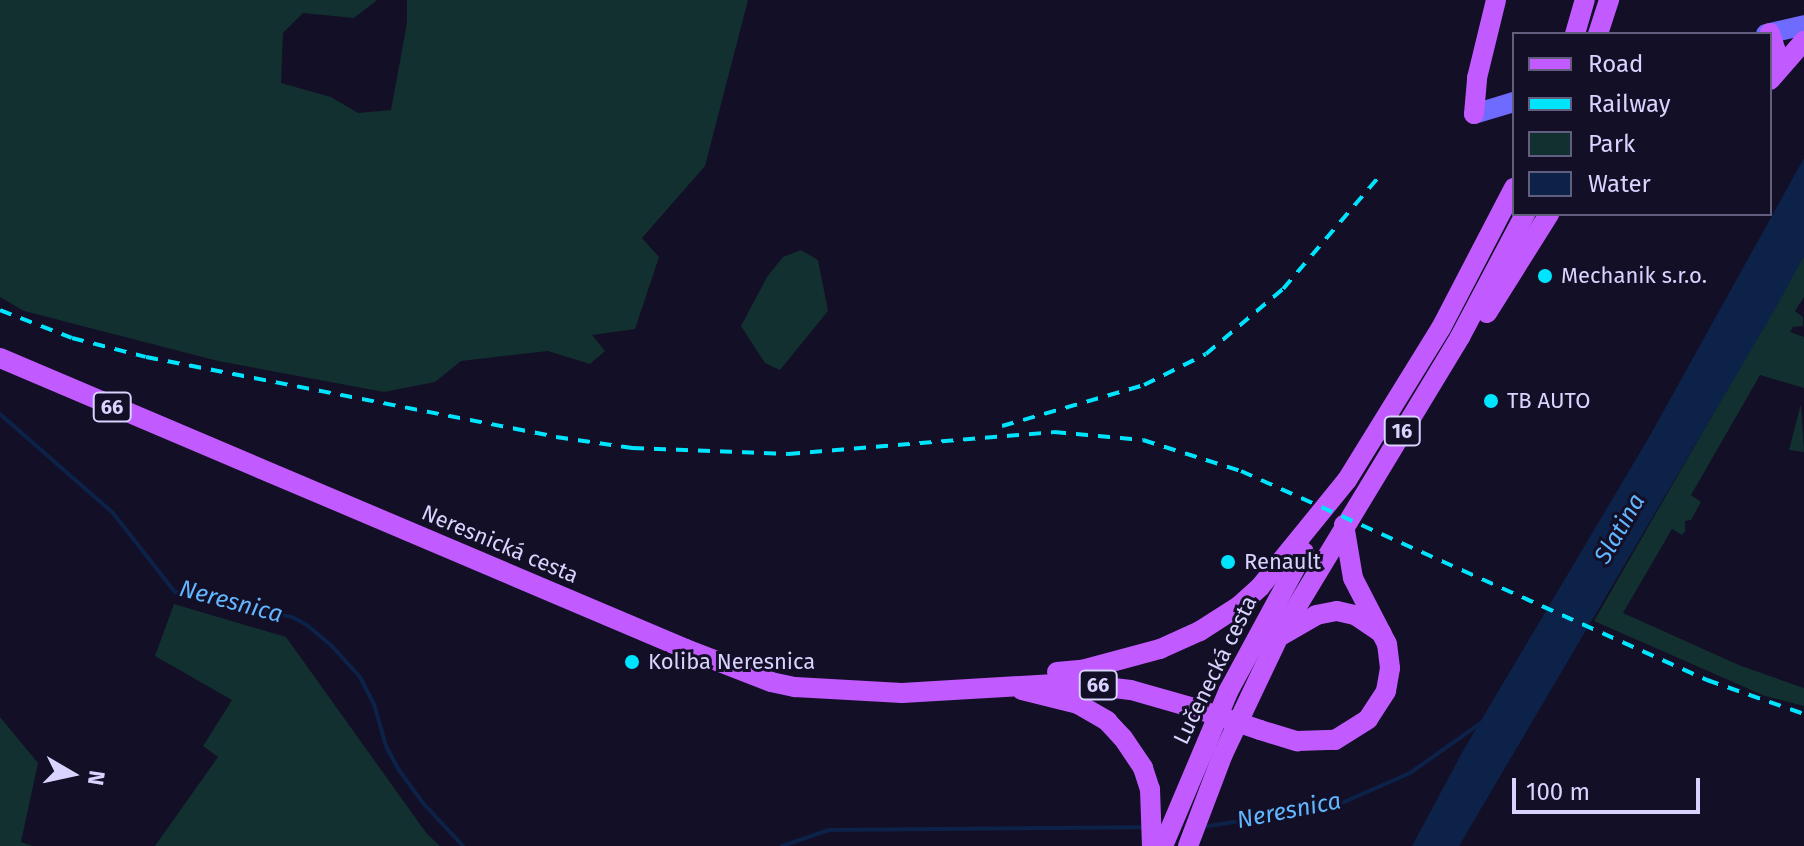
<!DOCTYPE html>
<meta charset="utf-8">
<style>
body{margin:0}
#map{position:relative;width:1804px;height:846px;overflow:hidden;background:#130f26;font-family:"Fira Sans",sans-serif}
div>[style]{position:absolute}
.green>*{inset:0;background:#12302f}
.water>*{inset:0;background:#0c2248}
.stream>*{height:4px;margin:-2px;padding:0 2px;transform-origin:2px;border-radius:2px;background:#0c2248}
.secondary>*{height:20px;margin:-10px;padding:0 10px;transform-origin:10px;border-radius:10px;background:#6f6bff}
.primary>*{height:20px;margin:-10px;padding:0 10px;transform-origin:10px;border-radius:10px;background:#c25bff}
.rail>*{height:4px;margin-top:-2px;transform-origin:0;background:repeating-linear-gradient(90deg,#00e5ff 0 12px,transparent 0 22px)}
.primary-bridge>*{height:20px;margin:-10px;padding:0 10px;transform-origin:10px;border-radius:10px;background:#c25bff}
.dots>*{width:22px;height:22px;translate:-50% -50%;box-sizing:border-box;border:4px solid #130f26;border-radius:50%}
span{translate:-50% -50%;white-space:nowrap;text-align:center;line-height:1.15;-webkit-text-stroke:6px #130f26;paint-order:stroke}
.shield-label span{padding:2px 6px;background:#130f26;border:2px solid;border-radius:6px;-webkit-text-stroke-width:0}
.shield-label{font-size:20px;color:#d9d4ff;font-weight:700}
.poi-label{font-size:22px;color:#d9d4ff}
.left{translate:0 -50%;text-align:left}
.street-label{font-size:22px;color:#d9d4ff}
.water-label{font-size:24px;color:#62b6ff;font-style:italic}
.legend{position:absolute;left:1512px;top:32px;width:260px;height:184px;box-sizing:border-box;background:#130f26;border:2px solid #625e7d;margin:0;padding:10px 14px;list-style:none;font-size:24px;color:#d9d4ff}
.legend li{display:flex;align-items:center;gap:16px;height:40px}
.legend b{width:40px;border:2px solid #625e7d}
.north{position:absolute;left:32px;top:734px;width:80px;height:80px;-webkit-text-stroke:6px #130f26;paint-order:stroke;rotate:99deg;font-size:22px;font-weight:700;line-height:32px;text-align:center;color:#d9d4ff}
.north::after{content:'';display:block;margin:auto;width:28px;height:36px;background:#d9d4ff;clip-path:polygon(50% 0,100% 100%,50% 72%,0 100%)}
.scale{position:absolute;left:1512px;top:778px;width:188px;height:36px;box-sizing:border-box;border:4px solid #d9d4ff;border-top:0;padding-left:10px;font-size:24px;line-height:28px;white-space:nowrap;color:#d9d4ff;-webkit-text-stroke:6px #130f26;paint-order:stroke}
</style>
<div id="map">
<div class="green">
<div style="clip-path:polygon(0 0,377px 0,354px 18px,303px 13px,283px 33px,281px 83px,331px 97px,358px 113px,391px 110px,407px 23px,407px 0,748px 0,705px 166px,642px 238px,659px 257px,635px 329px,592px 335px,605px 351px,590px 364px,548px 351px,461px 361px,435px 382px,384px 392px,218px 361px,24px 311px,0 297px)"></div>
<div style="clip-path:polygon(801px 250px,818px 260px,828px 311px,780px 370px,765px 363px,741px 326px,767px 277px,783px 257px)"></div>
<div style="clip-path:polygon(1804px 256px,1804px 297px,1795px 311px,1803px 317px,1803px 326px,1793px 327px,1790px 332px,1804px 337px,1804px 388px,1760px 375px,1691px 495px,1701px 502px,1691px 520px,1685px 521px,1685px 531px,1682px 535px,1672px 529px,1623px 613px,1741px 666px,1804px 688px,1804px 706px,1765px 696px,1594px 621px)"></div>
<div style="clip-path:polygon(1801px 404px,1804px 452px,1789px 450px)"></div>
<div style="clip-path:polygon(174px 604px,286px 637px,427px 834px,440px 846px,155px 846px,218px 757px,203px 746px,232px 700px,155px 656px)"></div>
<div style="clip-path:polygon(0 717px,38px 763px,21px 842px,33px 846px,0 846px)"></div>
</div>
<div class="water">
<div style="clip-path:polygon(1804px 158px,1804px 256px,1774px 311px,1459px 846px,1412px 846px,1464px 749px,1648px 439px)"></div>
</div>
<div class="stream">
<div style="left:0;top:414px;width:150px;rotate:41.2deg"></div>
<div style="left:113px;top:513px;width:100px;rotate:51.9deg"></div>
<div style="left:175px;top:592px;width:120px;rotate:12.1deg"></div>
<div style="left:292px;top:617px;width:17px;rotate:28deg"></div>
<div style="left:307px;top:625px;width:31px;rotate:40deg"></div>
<div style="left:331px;top:645px;width:43px;rotate:47.8deg"></div>
<div style="left:360px;top:677px;width:30px;rotate:63deg"></div>
<div style="left:374px;top:704px;width:44px;rotate:74.1deg"></div>
<div style="left:386px;top:746px;width:27px;rotate:62deg"></div>
<div style="left:399px;top:770px;width:41px;rotate:54deg"></div>
<div style="left:423px;top:803px;width:59px;rotate:47.1deg"></div>
<div style="left:1202px;top:827px;width:135px;rotate:-9deg"></div>
<div style="left:1335px;top:806px;width:82px;rotate:-23.7deg"></div>
<div style="left:1410px;top:773px;width:87px;rotate:-35.2deg"></div>
<div style="left:782px;top:846px;width:50px;rotate:-18.8deg"></div>
<div style="left:829px;top:830px;width:316px;rotate:-0.5deg"></div>
</div>
<div class="secondary">
<div style="left:1766px;top:34px;width:39px;rotate:-13deg"></div>
<div style="left:1474px;top:114px;width:42px;rotate:-16.7deg"></div>
</div>
<div class="primary">
<div style="left:1770px;top:33px;width:19px;rotate:72deg"></div>
<div style="left:1776px;top:51px;width:24px;rotate:95deg"></div>
<div style="left:1575px;top:34px;width:35px;rotate:-74deg"></div>
<div style="left:1598px;top:34px;width:36px;rotate:-72deg"></div>
<div style="left:1770px;top:80px;width:52px;rotate:-48.9deg"></div>
<div style="left:1474px;top:114px;width:36px;rotate:-85deg"></div>
<div style="left:1477px;top:78px;width:80px;rotate:-76.3deg"></div>
<div style="left:1487px;top:313px;width:117px;rotate:-57.9deg"></div>
<div style="left:0;top:358px;width:745px;rotate:22.99deg"></div>
<div style="left:686px;top:649px;width:91px;rotate:21.2deg"></div>
<div style="left:771px;top:682px;width:25px;rotate:12deg"></div>
<div style="left:795px;top:687px;width:107px;rotate:3.2deg"></div>
<div style="left:902px;top:693px;width:170px;rotate:-3.4deg"></div>
<div style="left:1072px;top:683px;width:59px;rotate:6.8deg"></div>
<div style="left:1131px;top:690px;width:66px;rotate:15.9deg"></div>
<div style="left:1282px;top:635px;width:39px;rotate:-30deg"></div>
<div style="left:1316px;top:615px;width:21px;rotate:-11deg"></div>
<div style="left:1337px;top:611px;width:18px;rotate:13deg"></div>
<div style="left:1355px;top:615px;width:32px;rotate:34deg"></div>
<div style="left:1057px;top:672px;width:25px;rotate:-5deg"></div>
<div style="left:1082px;top:670px;width:81px;rotate:-15.1deg"></div>
<div style="left:1160px;top:649px;width:44px;rotate:-24.2deg"></div>
<div style="left:1200px;top:631px;width:46px;rotate:-32.7deg"></div>
<div style="left:1239px;top:606px;width:28px;rotate:-42deg"></div>
<div style="left:1260px;top:587px;width:138px;rotate:-50.9deg"></div>
<div style="left:1347px;top:480px;width:179px;rotate:-58.3deg"></div>
<div style="left:1441px;top:328px;width:158px;rotate:-62.5deg"></div>
<div style="left:1022px;top:690px;width:58px;rotate:14deg"></div>
<div style="left:1078px;top:704px;width:34px;rotate:30deg"></div>
<div style="left:1107px;top:721px;width:23px;rotate:47deg"></div>
<div style="left:1123px;top:738px;width:36px;rotate:56deg"></div>
<div style="left:1143px;top:768px;width:22px;rotate:72deg"></div>
<div style="left:1150px;top:789px;width:57px;rotate:88deg"></div>
<div style="left:1260px;top:730px;width:39px;rotate:17deg"></div>
<div style="left:1297px;top:741px;width:38px;rotate:-2deg"></div>
<div style="left:1335px;top:740px;width:39px;rotate:-32deg"></div>
<div style="left:1368px;top:719px;width:33px;rotate:-57deg"></div>
<div style="left:1386px;top:691px;width:23px;rotate:-80deg"></div>
<div style="left:1390px;top:668px;width:24px;rotate:-97deg"></div>
<div style="left:1387px;top:644px;width:74px;rotate:-117.3deg"></div>
<div style="left:1353px;top:578px;width:54px;rotate:-99.6deg"></div>
<div style="left:1163px;top:846px;width:169px;rotate:-67.1deg"></div>
<div style="left:1229px;top:690px;width:157px;rotate:-61.5deg"></div>
<div style="left:1188px;top:846px;width:98px;rotate:-69.2deg"></div>
<div style="left:1223px;top:754px;width:131px;rotate:-64.6deg"></div>
<div style="left:1279px;top:636px;width:350px;rotate:-58.8deg"></div>
<div style="left:1460px;top:337px;width:139px;rotate:-62.1deg"></div>
</div>
<div class="rail">
<div style="left:0;top:310px;width:77px;rotate:21.3deg"></div>
<div style="left:72px;top:338px;width:76px;rotate:14.4deg"></div>
<div style="left:146px;top:357px;width:418px;rotate:11deg"></div>
<div style="left:556px;top:437px;width:77px;rotate:8.2deg"></div>
<div style="left:632px;top:448px;width:156px;rotate:2.2deg"></div>
<div style="left:788px;top:454px;width:267px;rotate:-4.7deg"></div>
<div style="left:1054px;top:432px;width:89px;rotate:5.1deg"></div>
<div style="left:1143px;top:440px;width:103px;rotate:17.6deg"></div>
<div style="left:1241px;top:471px;width:511px;rotate:24.16deg"></div>
<div style="left:1707px;top:680px;width:103px;rotate:19.3deg"></div>
<div style="left:1002px;top:426px;width:148px;rotate:-16.1deg"></div>
<div style="left:1144px;top:385px;width:69px;rotate:-26.6deg"></div>
<div style="left:1206px;top:354px;width:101px;rotate:-40.2deg"></div>
<div style="left:1283px;top:289px;width:145px;rotate:-49.5deg"></div>
</div>
<div class="primary-bridge">
<div style="left:1194px;top:708px;width:70px;rotate:18.4deg"></div>
</div>
<div class="dots">
<div style="left:1545px;top:276px;background:#00e5ff"></div>
<div style="left:1491px;top:401px;background:#00e5ff"></div>
<div style="left:1228px;top:562px;background:#00e5ff"></div>
<div style="left:632px;top:662px;background:#00e5ff"></div>
</div>
<div class="shield-label">
<span style="left:112px;top:407px">66</span>
<span style="left:1402px;top:431px">16</span>
<span style="left:1098px;top:685px">66</span>
</div>
<div class="poi-label">
<span class="left" style="left:1561px;top:276px">Mechanik s.r.o.</span>
<span class="left" style="left:1507px;top:401px">TB AUTO</span>
<span class="left" style="left:1244px;top:562px">Renault</span>
<span class="left" style="left:648px;top:662px">Koliba Neresnica</span>
</div>
<div class="street-label">
<span style="left:500px;top:544px;rotate:23deg">Neresnická cesta</span>
<span style="left:1215px;top:670px;rotate:-64deg">Lučenecká cesta</span>
</div>
<div class="water-label">
<span style="left:1620px;top:529px;rotate:-60deg">Slatina</span>
<span style="left:231px;top:602px;rotate:15deg">Neresnica</span>
<span style="left:1289px;top:811px;rotate:-11deg">Neresnica</span>
</div>
<ul class="legend">
<li><b style="height:10px;background:#c25bff"></b>Road</li>
<li><b style="height:10px;background:#00e5ff"></b>Railway</li>
<li><b style="height:22px;background:#12302f"></b>Park</li>
<li><b style="height:22px;background:#0c2248"></b>Water</li>
</ul>
<div class="north">N</div>
<div class="scale">100 m</div>
</div>
